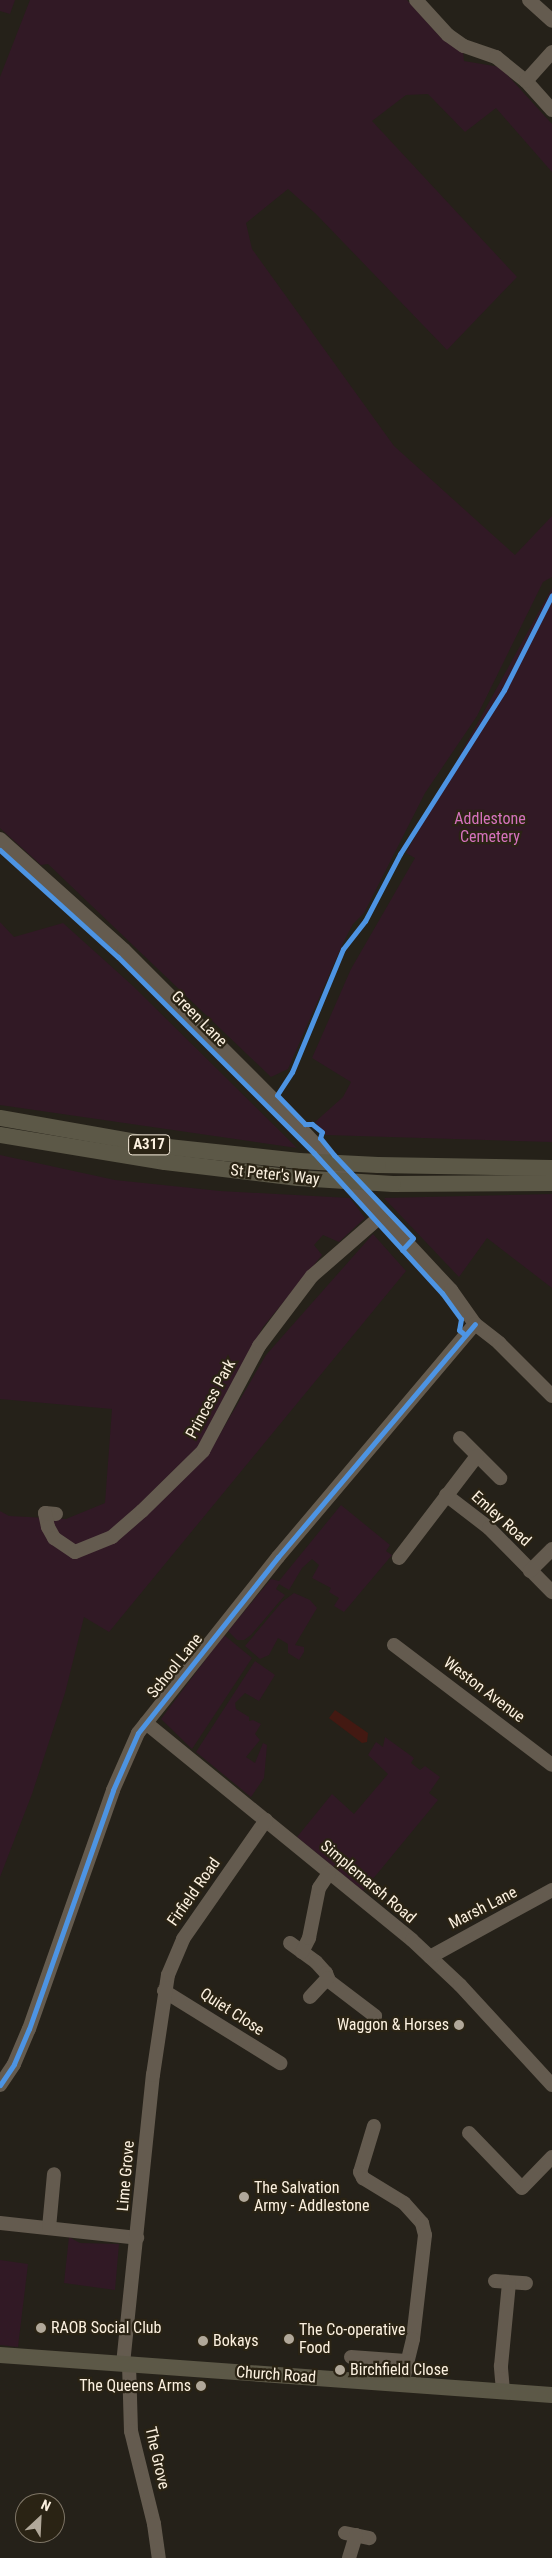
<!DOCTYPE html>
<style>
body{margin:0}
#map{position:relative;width:552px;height:2558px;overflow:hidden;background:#252119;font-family:"Roboto Condensed",sans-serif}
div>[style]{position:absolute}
.green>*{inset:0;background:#311925}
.water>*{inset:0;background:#431912}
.minor>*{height:14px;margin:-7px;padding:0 7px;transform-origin:7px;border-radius:7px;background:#645b4f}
.major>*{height:16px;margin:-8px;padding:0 8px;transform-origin:8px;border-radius:8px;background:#5c5847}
.major-bridge>*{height:16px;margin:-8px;padding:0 8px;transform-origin:8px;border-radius:8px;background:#5c5847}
.cycleway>*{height:5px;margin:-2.5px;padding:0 2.5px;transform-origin:2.5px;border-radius:2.5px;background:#4d94e3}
.dots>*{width:14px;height:14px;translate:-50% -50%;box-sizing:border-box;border:2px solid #2a2314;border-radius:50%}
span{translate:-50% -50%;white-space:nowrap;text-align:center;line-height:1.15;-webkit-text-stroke:4.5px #2a2314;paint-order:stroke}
.shield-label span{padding:1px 4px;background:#2a2314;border:1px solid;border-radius:4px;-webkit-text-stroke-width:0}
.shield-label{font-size:15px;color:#fcf1e0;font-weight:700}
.park-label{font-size:16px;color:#d672bd}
.street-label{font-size:16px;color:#fcf1e0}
.poi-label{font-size:16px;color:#fcf1e0}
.right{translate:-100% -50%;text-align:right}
.left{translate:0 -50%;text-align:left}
.north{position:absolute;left:15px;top:2493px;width:50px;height:50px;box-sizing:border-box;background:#2a2314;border:1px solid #7e7566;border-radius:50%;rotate:25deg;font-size:14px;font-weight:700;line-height:20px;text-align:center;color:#fcf1e0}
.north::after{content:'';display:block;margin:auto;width:18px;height:22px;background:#b1a89a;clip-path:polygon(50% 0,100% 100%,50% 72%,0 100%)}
</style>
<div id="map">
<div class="green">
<div style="clip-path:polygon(0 0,15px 0,10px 14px,0 11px)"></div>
<div style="clip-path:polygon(30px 0,407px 0,442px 39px,463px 51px,464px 61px,500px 67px,552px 124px,552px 172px,496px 108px,465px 132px,428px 94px,406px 95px,372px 121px,517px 277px,447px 350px,316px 214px,288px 189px,246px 223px,252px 249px,394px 446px,515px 555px,552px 516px,552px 577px,543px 582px,477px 716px,425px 793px,364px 913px,353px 924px,343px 943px,288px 1069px,271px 1077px,48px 864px,41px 865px,0 828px,0 77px)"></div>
<div style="clip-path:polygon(552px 588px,552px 1142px,326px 1135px,315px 1122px,343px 1097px,351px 1082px,312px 1058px,351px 969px,415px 858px,406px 853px)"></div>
<div style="clip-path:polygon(0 922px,14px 937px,63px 923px,133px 986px,297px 1148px,0 1105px)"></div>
<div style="clip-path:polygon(0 1155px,115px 1180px,220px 1191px,350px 1198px,365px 1218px,339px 1242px,323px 1235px,314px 1245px,322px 1255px,263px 1327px,200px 1445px,206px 1458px,266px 1355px,373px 1234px,406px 1271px,109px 1632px,84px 1617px,65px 1693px,32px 1794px,0 1877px,0 1511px,9px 1516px,66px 1519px,105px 1503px,112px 1409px,0 1399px)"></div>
<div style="clip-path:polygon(552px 1194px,552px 1288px,487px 1238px,459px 1277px,384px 1198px)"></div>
<div style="clip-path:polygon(341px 1505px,390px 1545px,386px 1551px,392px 1555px,344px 1612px,334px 1606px,339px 1598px,329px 1592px,331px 1588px,312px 1578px,319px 1565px,312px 1559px,302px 1568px,289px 1590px,279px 1584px,276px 1589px,285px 1595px,251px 1635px,244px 1640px,237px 1640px,228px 1631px,271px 1579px,279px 1581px)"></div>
<div style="clip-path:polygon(294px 1593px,310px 1600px,317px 1608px,295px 1645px,304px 1647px,304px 1652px,299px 1660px,288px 1653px,288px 1644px,278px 1638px,269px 1655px,260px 1659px,245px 1646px,282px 1602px)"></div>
<div style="clip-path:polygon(224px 1635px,252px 1658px,192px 1749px,161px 1719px)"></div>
<div style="clip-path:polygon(255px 1661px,275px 1675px,259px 1701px,245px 1693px,235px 1703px,236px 1709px,249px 1717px,249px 1721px,253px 1720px,261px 1724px,255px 1734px,260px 1740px,246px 1757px,255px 1763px,263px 1743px,267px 1745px,264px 1778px,251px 1797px,196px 1752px)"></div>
<div style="clip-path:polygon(385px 1737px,414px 1758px,411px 1763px,420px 1770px,425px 1766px,440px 1777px,429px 1793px,438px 1800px,363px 1891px,297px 1837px,332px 1794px,354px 1814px,388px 1774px,368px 1755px,376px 1742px,383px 1747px)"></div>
<div style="clip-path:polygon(69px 2237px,80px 2243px,119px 2244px,115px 2290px,64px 2283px)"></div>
<div style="clip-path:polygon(0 2260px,28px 2264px,18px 2347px,0 2345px)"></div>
</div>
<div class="water">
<div style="clip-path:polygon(335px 1710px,368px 1733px,367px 1742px,362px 1743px,329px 1718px)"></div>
</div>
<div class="minor">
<div style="left:416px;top:0;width:47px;rotate:47.6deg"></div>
<div style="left:448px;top:35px;width:19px;rotate:35deg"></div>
<div style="left:464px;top:46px;width:34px;rotate:19deg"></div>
<div style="left:496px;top:57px;width:38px;rotate:39deg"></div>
<div style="left:526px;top:81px;width:39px;rotate:48deg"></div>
<div style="left:529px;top:0;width:31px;rotate:42deg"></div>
<div style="left:526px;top:81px;width:39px;rotate:-48deg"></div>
<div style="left:0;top:839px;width:166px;rotate:41.8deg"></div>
<div style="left:124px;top:950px;width:219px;rotate:45deg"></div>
<div style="left:279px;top:1105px;width:253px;rotate:47.1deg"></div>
<div style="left:451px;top:1290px;width:42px;rotate:54.8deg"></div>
<div style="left:475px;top:1324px;width:31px;rotate:38deg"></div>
<div style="left:499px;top:1343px;width:75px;rotate:45deg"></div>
<div style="left:460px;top:1438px;width:57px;rotate:45deg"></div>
<div style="left:446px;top:1495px;width:54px;rotate:37.5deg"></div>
<div style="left:489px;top:1528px;width:90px;rotate:45.5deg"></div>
<div style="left:56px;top:1514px;width:11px;rotate:-175deg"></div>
<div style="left:45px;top:1513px;width:14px;rotate:78deg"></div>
<div style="left:48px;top:1527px;width:13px;rotate:61deg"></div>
<div style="left:54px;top:1538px;width:25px;rotate:34deg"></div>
<div style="left:75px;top:1552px;width:40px;rotate:-22deg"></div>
<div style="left:112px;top:1537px;width:40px;rotate:-41deg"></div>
<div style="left:142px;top:1511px;width:86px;rotate:-44.5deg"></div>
<div style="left:203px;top:1451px;width:119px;rotate:-61.9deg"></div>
<div style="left:259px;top:1346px;width:88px;rotate:-52.9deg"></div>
<div style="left:312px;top:1276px;width:91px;rotate:-41deg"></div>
<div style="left:399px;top:1558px;width:128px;rotate:-52.6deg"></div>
<div style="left:530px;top:1571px;width:31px;rotate:-45deg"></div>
<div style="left:394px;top:1645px;width:198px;rotate:37.2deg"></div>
<div style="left:146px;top:1723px;width:343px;rotate:39.2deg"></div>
<div style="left:412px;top:1940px;width:66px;rotate:43.2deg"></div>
<div style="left:460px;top:1985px;width:136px;rotate:47.4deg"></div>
<div style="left:290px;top:1943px;width:32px;rotate:36deg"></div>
<div style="left:316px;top:1962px;width:15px;rotate:48deg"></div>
<div style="left:326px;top:1973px;width:9px;rotate:69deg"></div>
<div style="left:329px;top:1981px;width:58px;rotate:37.3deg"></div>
<div style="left:302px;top:1952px;width:16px;rotate:-63deg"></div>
<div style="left:309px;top:1938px;width:51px;rotate:-78.7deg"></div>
<div style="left:319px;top:1888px;width:18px;rotate:-56deg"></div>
<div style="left:430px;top:1957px;width:139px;rotate:-28.8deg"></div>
<div style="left:164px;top:1991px;width:137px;rotate:31.8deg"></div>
<div style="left:310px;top:1997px;width:26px;rotate:-47deg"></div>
<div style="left:0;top:2085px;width:25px;rotate:-56deg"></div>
<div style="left:14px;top:2064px;width:38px;rotate:-67deg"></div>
<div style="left:29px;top:2029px;width:253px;rotate:-70.6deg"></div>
<div style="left:113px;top:1790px;width:62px;rotate:-66.3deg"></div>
<div style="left:138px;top:1733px;width:225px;rotate:-51.5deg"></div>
<div style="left:278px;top:1557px;width:305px;rotate:-49.8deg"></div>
<div style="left:374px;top:2126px;width:48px;rotate:106.9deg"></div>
<div style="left:360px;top:2172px;width:7px;rotate:63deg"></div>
<div style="left:363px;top:2178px;width:48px;rotate:31.4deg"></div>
<div style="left:404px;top:2203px;width:27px;rotate:48deg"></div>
<div style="left:422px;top:2223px;width:12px;rotate:76deg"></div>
<div style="left:425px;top:2235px;width:105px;rotate:96.6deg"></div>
<div style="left:413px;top:2339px;width:46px;rotate:103.7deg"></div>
<div style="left:469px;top:2133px;width:76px;rotate:46.1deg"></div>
<div style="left:522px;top:2188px;width:43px;rotate:-45.9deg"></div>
<div style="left:0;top:2223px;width:138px;rotate:6.2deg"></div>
<div style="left:49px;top:2228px;width:54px;rotate:-84.7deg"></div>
<div style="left:495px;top:2281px;width:31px;rotate:4deg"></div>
<div style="left:351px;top:2357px;width:55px;rotate:4.2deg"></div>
<div style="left:123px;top:2364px;width:291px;rotate:-84.1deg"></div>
<div style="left:153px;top:2075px;width:101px;rotate:-81.5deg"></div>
<div style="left:168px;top:1975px;width:39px;rotate:-67deg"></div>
<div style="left:183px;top:1939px;width:145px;rotate:-55.1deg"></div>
<div style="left:129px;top:2364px;width:67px;rotate:88.3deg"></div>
<div style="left:131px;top:2431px;width:96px;rotate:76.1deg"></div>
<div style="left:154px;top:2524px;width:34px;rotate:82deg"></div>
<div style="left:503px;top:2391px;width:25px;rotate:-95deg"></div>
<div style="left:501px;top:2366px;width:83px;rotate:-84.5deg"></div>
<div style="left:345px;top:2533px;width:25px;rotate:12deg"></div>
<div style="left:349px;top:2558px;width:24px;rotate:-73deg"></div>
</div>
<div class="major">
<div style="left:0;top:1118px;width:161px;rotate:10deg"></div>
<div style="left:159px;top:1146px;width:141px;rotate:6.1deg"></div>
<div style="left:0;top:1135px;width:167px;rotate:9.3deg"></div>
<div style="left:165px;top:1162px;width:134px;rotate:6.9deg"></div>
<div style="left:378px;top:1165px;width:174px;rotate:1deg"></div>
<div style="left:393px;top:1184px;width:159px;rotate:-0.4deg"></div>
<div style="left:0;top:2355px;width:553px;rotate:4.14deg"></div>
</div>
<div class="major-bridge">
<div style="left:299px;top:1161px;width:79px;rotate:2.9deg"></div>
<div style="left:298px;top:1178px;width:95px;rotate:3.6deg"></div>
</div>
<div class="cycleway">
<div style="left:0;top:850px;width:159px;rotate:42.2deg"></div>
<div style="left:118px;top:957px;width:277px;rotate:45deg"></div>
<div style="left:314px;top:1153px;width:190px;rotate:47.6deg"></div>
<div style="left:442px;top:1293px;width:32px;rotate:54deg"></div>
<div style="left:461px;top:1319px;width:11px;rotate:100deg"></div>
<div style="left:459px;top:1330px;width:6px;rotate:39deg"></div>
<div style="left:402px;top:1250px;width:16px;rotate:-47deg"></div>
<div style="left:413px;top:1238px;width:115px;rotate:-133.6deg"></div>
<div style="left:334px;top:1155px;width:22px;rotate:-129deg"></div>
<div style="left:320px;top:1138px;width:6px;rotate:-72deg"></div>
<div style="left:322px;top:1132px;width:13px;rotate:-141deg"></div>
<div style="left:312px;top:1124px;width:7px;rotate:180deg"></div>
<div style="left:305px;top:1124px;width:40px;rotate:-134deg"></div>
<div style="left:277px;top:1095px;width:27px;rotate:-57deg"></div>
<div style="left:292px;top:1072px;width:133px;rotate:-67.5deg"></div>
<div style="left:343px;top:949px;width:36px;rotate:-52deg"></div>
<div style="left:365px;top:921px;width:76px;rotate:-62.4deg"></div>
<div style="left:400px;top:854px;width:194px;rotate:-57.6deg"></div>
<div style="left:504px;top:690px;width:106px;rotate:-63.2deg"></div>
<div style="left:0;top:2085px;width:25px;rotate:-56deg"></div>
<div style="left:14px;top:2064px;width:38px;rotate:-67deg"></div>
<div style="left:29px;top:2029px;width:253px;rotate:-70.6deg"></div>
<div style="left:113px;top:1790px;width:62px;rotate:-66.3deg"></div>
<div style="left:138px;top:1733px;width:225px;rotate:-51.5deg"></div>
<div style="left:278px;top:1557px;width:305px;rotate:-49.8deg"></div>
</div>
<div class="dots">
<div style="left:459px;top:2025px;background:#b1a89a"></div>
<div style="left:244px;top:2197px;background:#b1a89a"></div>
<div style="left:41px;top:2328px;background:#b1a89a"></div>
<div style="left:289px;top:2339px;background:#b1a89a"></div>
<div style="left:203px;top:2341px;background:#b1a89a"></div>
<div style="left:340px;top:2370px;background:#b1a89a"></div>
<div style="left:201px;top:2386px;background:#b1a89a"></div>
</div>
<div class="shield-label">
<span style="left:149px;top:1145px">A317</span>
</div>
<div class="park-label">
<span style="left:490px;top:828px">Addlestone<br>Cemetery</span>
</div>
<div class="street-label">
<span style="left:199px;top:1019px;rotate:45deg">Green Lane</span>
<span style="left:275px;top:1175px;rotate:6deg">St Peter's Way</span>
<span style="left:211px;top:1399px;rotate:-62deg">Princess Park</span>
<span style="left:501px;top:1519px;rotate:42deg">Emley Road</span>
<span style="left:175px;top:1666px;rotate:-51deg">School Lane</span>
<span style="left:484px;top:1690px;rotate:37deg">Weston Avenue</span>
<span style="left:368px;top:1882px;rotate:40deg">Simplemarsh Road</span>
<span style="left:194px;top:1892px;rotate:-55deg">Firfield Road</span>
<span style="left:483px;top:1908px;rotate:-27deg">Marsh Lane</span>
<span style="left:232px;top:2012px;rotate:33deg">Quiet Close</span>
<span style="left:126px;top:2176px;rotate:-85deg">Lime Grove</span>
<span style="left:276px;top:2375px;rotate:4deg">Church Road</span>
<span style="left:157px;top:2458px;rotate:77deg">The Grove</span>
</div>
<div class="poi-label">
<span class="right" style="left:449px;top:2025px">Waggon &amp; Horses</span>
<span class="left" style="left:254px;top:2197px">The Salvation<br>Army - Addlestone</span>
<span class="left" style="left:51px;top:2328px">RAOB Social Club</span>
<span class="left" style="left:299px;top:2339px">The Co-operative<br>Food</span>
<span class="left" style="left:213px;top:2341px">Bokays</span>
<span class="left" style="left:350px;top:2370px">Birchfield Close</span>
<span class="right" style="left:191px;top:2386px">The Queens Arms</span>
</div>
<div class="north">N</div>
</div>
